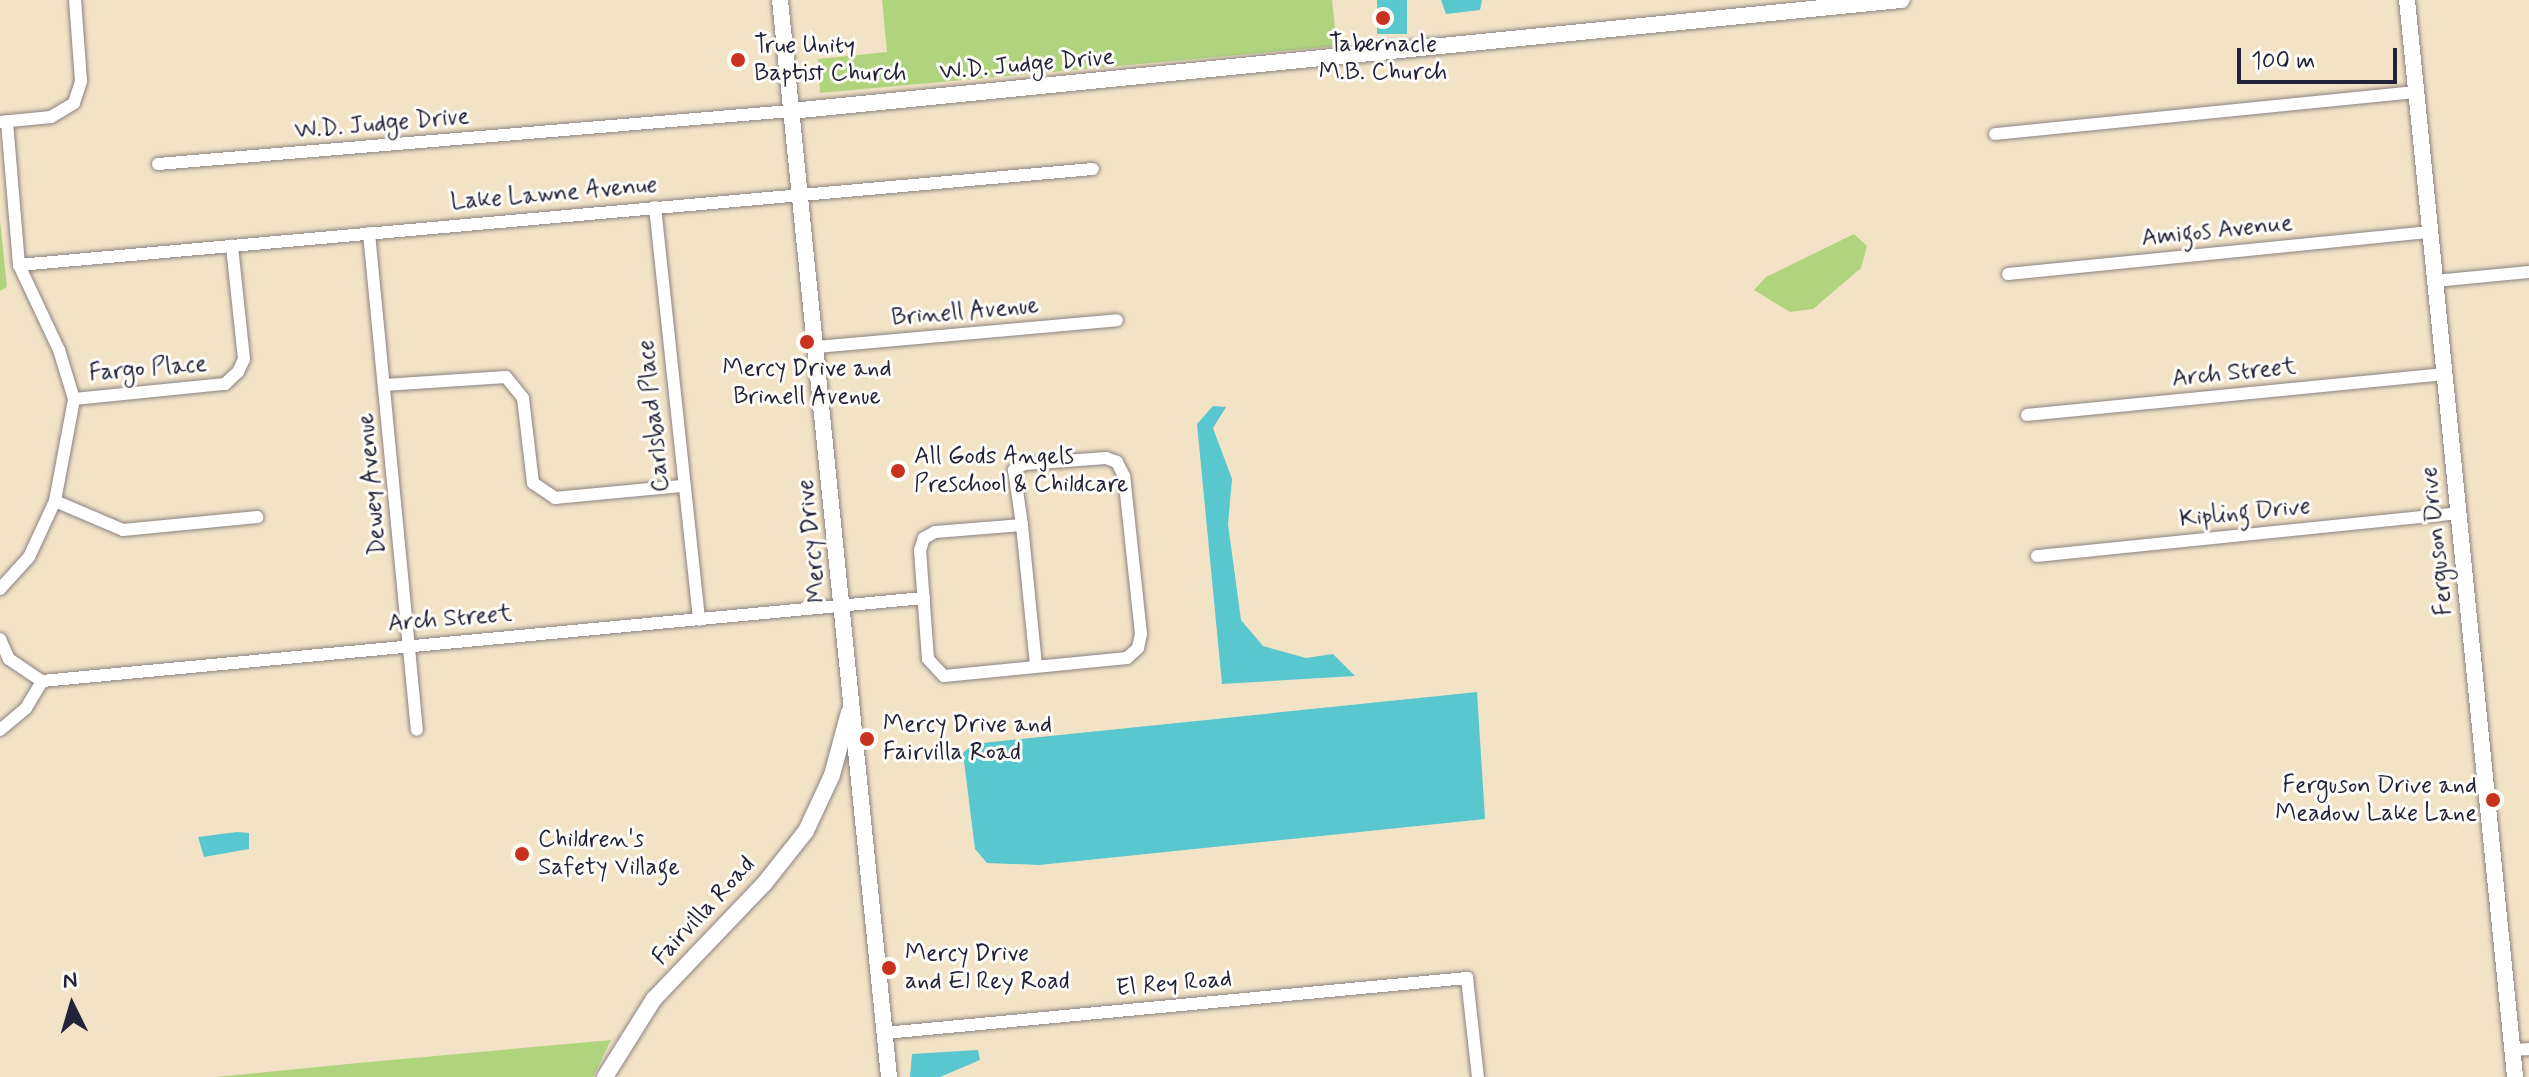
<!DOCTYPE html>
<style>
body{margin:0}
#map{position:relative;width:2529px;height:1077px;overflow:hidden;background:#f2e3c7;font-family:Mynerve,sans-serif}
div>[style]{position:absolute}
.green>*{inset:0;background:#b0d47e}
.water>*{inset:0;background:#59c7ce;transform-origin:0 0}
.roads{filter:drop-shadow(0 0 2px #8a8281) drop-shadow(0 0 2px #8a8281)}
.minor>*{height:12px;margin:-6px;padding:0 6px;transform-origin:6px;border-radius:6px;background:#fff}
.tertiary>*{height:16px;margin:-8px;padding:0 8px;transform-origin:8px;border-radius:8px;background:#fff}
.dots>*{width:22px;height:22px;translate:-50% -50%;box-sizing:border-box;border:4px solid #fdfcf7;border-radius:50%}
span{translate:-50% -50%;white-space:nowrap;text-align:center;line-height:1.15;-webkit-text-stroke:6px #fdfcf7;paint-order:stroke}
.poi-label{font-size:24px;color:#22223b}
.left{translate:0 -50%;text-align:left}
.right{translate:-100% -50%;text-align:right}
.street-label{font-size:24px;color:#22223b}
.north{position:absolute;left:32px;top:965px;width:80px;height:80px;-webkit-text-stroke:6px #fdfcf7;paint-order:stroke;rotate:355deg;font-size:22px;font-weight:700;line-height:32px;text-align:center;color:#22223b}
.north::after{content:'';display:block;margin:auto;width:28px;height:36px;background:#22223b;clip-path:polygon(50% 0,100% 100%,50% 72%,0 100%)}
.scale{position:absolute;left:2237px;top:48px;width:160px;height:36px;box-sizing:border-box;border:4px solid #22223b;border-top:0;padding-left:10px;font-size:24px;line-height:28px;white-space:nowrap;color:#22223b;-webkit-text-stroke:6px #fdfcf7;paint-order:stroke}
</style>
<div id="map">
<div class="green">
<div style="clip-path:polygon(882px 0,1332px 0,1337px 46px,820px 93px,818px 59px,887px 52px)"></div>
<div style="clip-path:polygon(0 220px,7px 287px,0 291px)"></div>
<div style="clip-path:polygon(1854px 234px,1867px 246px,1861px 268px,1813px 309px,1790px 312px,1754px 290px,1766px 277px)"></div>
<div style="clip-path:polygon(611px 1040px,593px 1077px,216px 1077px,358px 1063px)"></div>
</div>
<div class="water">
<div style="left:1377px;top:0;width:30px;height:34px"></div>
<div style="clip-path:polygon(1441px 0,1482px 0,1480px 10px,1446px 14px)"></div>
<div style="clip-path:polygon(1213px 406px,1226px 407px,1213px 428px,1232px 479px,1228px 524px,1241px 620px,1263px 646px,1306px 658px,1333px 654px,1355px 676px,1222px 684px,1197px 424px)"></div>
<div style="clip-path:polygon(1477px 692px,1485px 819px,1039px 865px,987px 863px,975px 849px,963px 753px,973px 744px)"></div>
<div style="clip-path:polygon(237px 832px,249px 833px,249px 849px,204px 857px,198px 837px)"></div>
<div style="clip-path:polygon(978px 1050px,980px 1060px,940px 1077px,910px 1077px,912px 1054px)"></div>
</div>
<div class="roads">
<div class="minor">
<div style="left:0;top:122px;width:51px;rotate:-5.6deg"></div>
<div style="left:51px;top:117px;width:27px;rotate:-31deg"></div>
<div style="left:74px;top:103px;width:23px;rotate:-72deg"></div>
<div style="left:81px;top:81px;width:81px;rotate:-94.2deg"></div>
<div style="left:1995px;top:134px;width:424px;rotate:-5.7deg"></div>
<div style="left:158px;top:164px;width:635px;rotate:-4.79deg"></div>
<div style="left:655px;top:207px;width:415px;rotate:83.9deg"></div>
<div style="left:369px;top:233px;width:499px;rotate:84.5deg"></div>
<div style="left:19px;top:265px;width:1078px;rotate:-5.11deg"></div>
<div style="left:2008px;top:274px;width:424px;rotate:-5.7deg"></div>
<div style="left:2435px;top:281px;width:94px;rotate:-5.5deg"></div>
<div style="left:817px;top:347px;width:301px;rotate:-5.1deg"></div>
<div style="left:384px;top:385px;width:122px;rotate:-3.8deg"></div>
<div style="left:506px;top:377px;width:27px;rotate:51deg"></div>
<div style="left:523px;top:398px;width:86px;rotate:83.3deg"></div>
<div style="left:533px;top:483px;width:27px;rotate:34deg"></div>
<div style="left:555px;top:498px;width:129px;rotate:-5.4deg"></div>
<div style="left:74px;top:399px;width:152px;rotate:-5.7deg"></div>
<div style="left:225px;top:384px;width:18px;rotate:-43deg"></div>
<div style="left:238px;top:372px;width:14px;rotate:-65deg"></div>
<div style="left:244px;top:359px;width:114px;rotate:-96.1deg"></div>
<div style="left:2027px;top:415px;width:419px;rotate:-5.6deg"></div>
<div style="left:55px;top:501px;width:74px;rotate:23.1deg"></div>
<div style="left:123px;top:530px;width:135px;rotate:-5.5deg"></div>
<div style="left:1022px;top:525px;width:87px;rotate:175.4deg"></div>
<div style="left:935px;top:532px;width:13px;rotate:151deg"></div>
<div style="left:924px;top:538px;width:13px;rotate:108deg"></div>
<div style="left:920px;top:550px;width:109px;rotate:85.8deg"></div>
<div style="left:928px;top:659px;width:23px;rotate:47deg"></div>
<div style="left:944px;top:676px;width:184px;rotate:-5.6deg"></div>
<div style="left:1127px;top:658px;width:15px;rotate:-42deg"></div>
<div style="left:1138px;top:648px;width:14px;rotate:-78deg"></div>
<div style="left:1141px;top:634px;width:159px;rotate:-96.1deg"></div>
<div style="left:1124px;top:476px;width:16px;rotate:-117deg"></div>
<div style="left:1117px;top:462px;width:12px;rotate:-160deg"></div>
<div style="left:1106px;top:458px;width:82px;rotate:175.8deg"></div>
<div style="left:1024px;top:464px;width:12px;rotate:149deg"></div>
<div style="left:1014px;top:470px;width:56px;rotate:81.7deg"></div>
<div style="left:1022px;top:525px;width:142px;rotate:84.3deg"></div>
<div style="left:2037px;top:556px;width:423px;rotate:-5.8deg"></div>
<div style="left:0;top:589px;width:43px;rotate:-47.8deg"></div>
<div style="left:29px;top:557px;width:62px;rotate:-65.1deg"></div>
<div style="left:55px;top:501px;width:104px;rotate:-79.4deg"></div>
<div style="left:74px;top:399px;width:51px;rotate:-107deg"></div>
<div style="left:59px;top:350px;width:94px;rotate:-115.2deg"></div>
<div style="left:19px;top:265px;width:144px;rotate:-94.8deg"></div>
<div style="left:0;top:639px;width:22px;rotate:66deg"></div>
<div style="left:9px;top:659px;width:40px;rotate:34deg"></div>
<div style="left:42px;top:681px;width:886px;rotate:-5.38deg"></div>
<div style="left:0;top:730px;width:34px;rotate:-40deg"></div>
<div style="left:26px;top:708px;width:31px;rotate:-59deg"></div>
<div style="left:885px;top:1033px;width:585px;rotate:-5.4deg"></div>
<div style="left:1467px;top:978px;width:100px;rotate:83.7deg"></div>
<div style="left:2512px;top:1050px;width:17px;rotate:-3deg"></div>
</div>
<div class="tertiary">
<div style="left:780px;top:0;width:1083px;rotate:84.22deg"></div>
<div style="left:2407px;top:0;width:1082px;rotate:84.27deg"></div>
<div style="left:791px;top:111px;width:1116px;rotate:-5.71deg"></div>
<div style="left:605px;top:1077px;width:92px;rotate:-57.9deg"></div>
<div style="left:654px;top:999px;width:159px;rotate:-46.3deg"></div>
<div style="left:764px;top:884px;width:68px;rotate:-51.6deg"></div>
<div style="left:806px;top:831px;width:62px;rotate:-65.1deg"></div>
<div style="left:832px;top:775px;width:65px;rotate:-74.9deg"></div>
</div>
</div>
<div class="dots">
<div style="left:1383px;top:18px;background:#c8321e"></div>
<div style="left:738px;top:60px;background:#c8321e"></div>
<div style="left:807px;top:342px;background:#c8321e"></div>
<div style="left:898px;top:471px;background:#c8321e"></div>
<div style="left:867px;top:739px;background:#c8321e"></div>
<div style="left:2493px;top:800px;background:#c8321e"></div>
<div style="left:522px;top:854px;background:#c8321e"></div>
<div style="left:889px;top:968px;background:#c8321e"></div>
</div>
<div class="poi-label">
<span style="left:1383px;top:59px">Tabernacle<br>M.B. Church</span>
<span class="left" style="left:754px;top:60px">True Unity<br>Baptist Church</span>
<span style="left:807px;top:383px">Mercy Drive and<br>Brinell Avenue</span>
<span class="left" style="left:914px;top:471px">All Gods Angels<br>Preschool &amp; Childcare</span>
<span class="left" style="left:883px;top:739px">Mercy Drive and<br>Fairvilla Road</span>
<span class="right" style="left:2477px;top:800px">Ferguson Drive and<br>Meadow Lake Lane</span>
<span class="left" style="left:538px;top:854px">Children's<br>Safety Village</span>
<span class="left" style="left:905px;top:968px">Mercy Drive<br>and El Rey Road</span>
</div>
<div class="street-label">
<span style="left:1027px;top:65px;rotate:-5deg">W.D. Judge Drive</span>
<span style="left:382px;top:124px;rotate:-5deg">W.D. Judge Drive</span>
<span style="left:554px;top:194px;rotate:-5deg">Lake Lawne Avenue</span>
<span style="left:2217px;top:231px;rotate:-6deg">Amigos Avenue</span>
<span style="left:965px;top:312px;rotate:-5deg">Brinell Avenue</span>
<span style="left:148px;top:369px;rotate:-5deg">Fargo Place</span>
<span style="left:2234px;top:373px;rotate:-6deg">Arch Street</span>
<span style="left:654px;top:416px;rotate:-96deg">Carlsbad Place</span>
<span style="left:372px;top:484px;rotate:-95deg">Dewey Avenue</span>
<span style="left:2245px;top:513px;rotate:-6deg">Kipling Drive</span>
<span style="left:812px;top:541px;rotate:-96deg">Mercy Drive</span>
<span style="left:2437px;top:541px;rotate:-96deg">Ferguson Drive</span>
<span style="left:450px;top:619px;rotate:-5deg">Arch Street</span>
<span style="left:704px;top:911px;rotate:-47deg">Fairvilla Road</span>
<span style="left:1174px;top:984px;rotate:-5deg">El Rey Road</span>
</div>
<div class="north">N</div>
<div class="scale">100 m</div>
</div>
